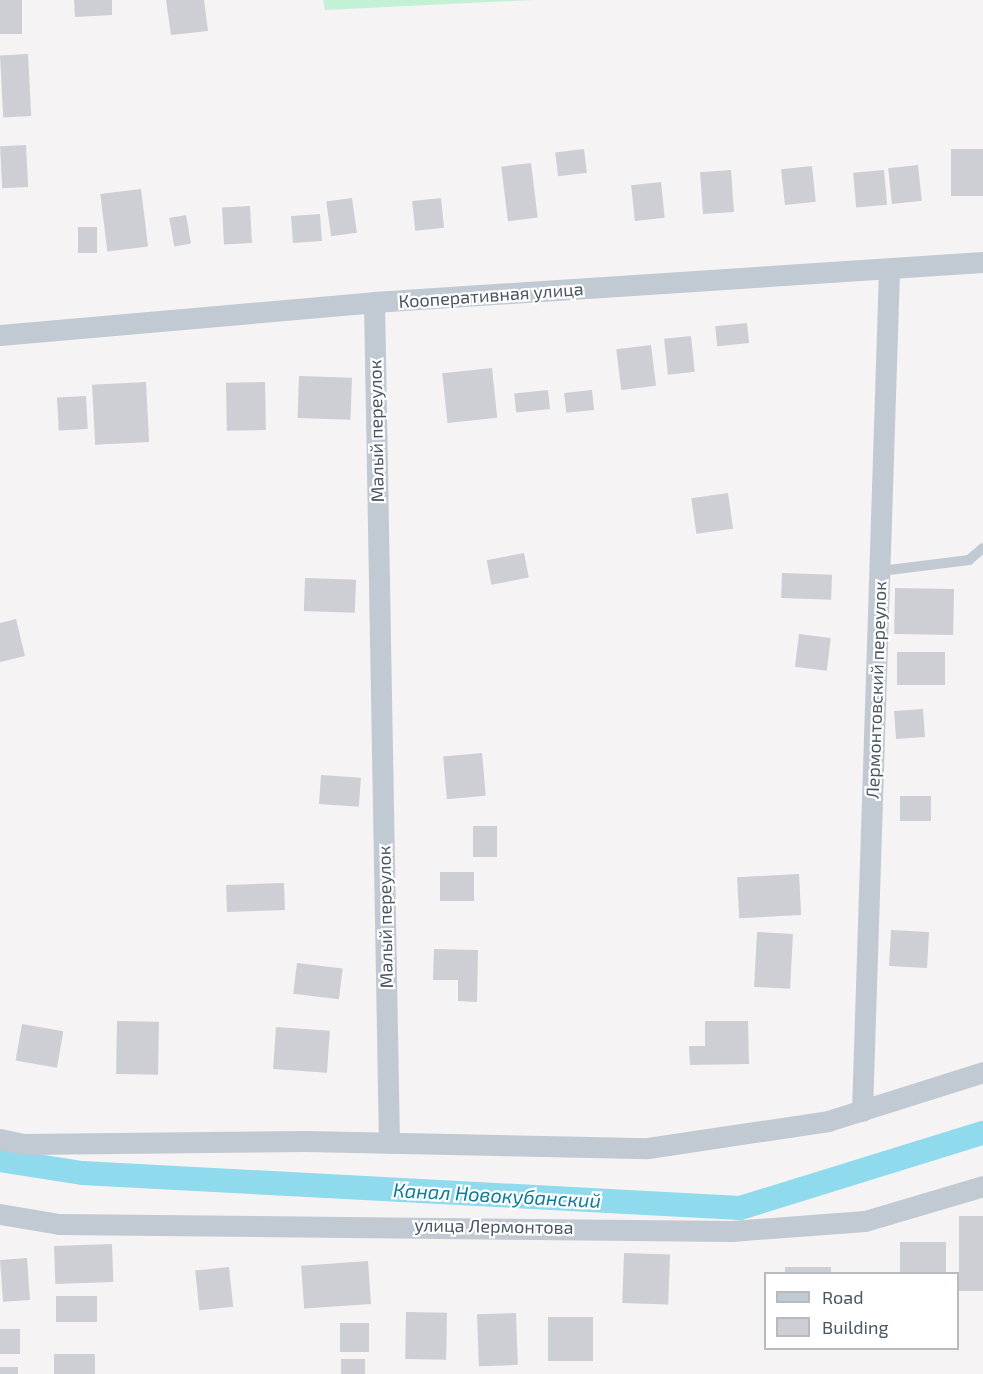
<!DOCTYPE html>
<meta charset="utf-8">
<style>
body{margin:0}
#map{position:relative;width:983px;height:1374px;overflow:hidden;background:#f5f3f3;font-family:"Exo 2",sans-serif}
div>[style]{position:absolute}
.green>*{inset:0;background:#c3f1d5}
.canal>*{height:24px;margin:-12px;padding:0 12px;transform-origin:12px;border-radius:12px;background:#90daee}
.building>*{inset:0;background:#cdcfd5;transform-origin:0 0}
.lane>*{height:10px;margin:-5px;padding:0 5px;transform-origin:5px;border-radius:5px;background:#c1cad2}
.street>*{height:21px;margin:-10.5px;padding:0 10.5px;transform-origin:10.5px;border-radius:10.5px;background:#c1cad2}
span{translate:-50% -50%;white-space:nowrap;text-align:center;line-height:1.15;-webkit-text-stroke:4.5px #fff;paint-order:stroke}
.street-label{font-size:18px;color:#4a5661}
.water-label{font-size:20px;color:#0c7c9b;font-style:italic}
.legend{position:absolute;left:764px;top:1272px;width:195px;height:78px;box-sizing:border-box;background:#fff;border:2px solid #b7bbc0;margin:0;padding:8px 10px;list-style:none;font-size:18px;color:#4a5661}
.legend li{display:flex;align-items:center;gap:12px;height:30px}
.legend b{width:30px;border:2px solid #b7bbc0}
</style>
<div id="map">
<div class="green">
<div style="clip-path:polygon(323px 0,533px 0,325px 10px)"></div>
</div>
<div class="canal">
<div style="left:0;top:1160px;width:83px;rotate:9deg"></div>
<div style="left:82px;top:1173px;width:659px;rotate:3.04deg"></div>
<div style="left:740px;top:1208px;width:254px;rotate:-17.2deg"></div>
</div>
<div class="building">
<div style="left:0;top:0;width:22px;height:34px"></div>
<div style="clip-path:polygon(74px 0,112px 0,112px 15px,75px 17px)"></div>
<div style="clip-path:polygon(166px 0,204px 0,208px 31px,171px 35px)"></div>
<div style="left:28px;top:54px;width:62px;height:28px;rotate:87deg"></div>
<div style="left:26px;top:145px;width:42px;height:26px;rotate:87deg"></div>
<div style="left:584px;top:149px;width:24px;height:29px;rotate:83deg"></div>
<div style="left:983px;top:149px;width:47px;height:32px;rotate:90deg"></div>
<div style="left:531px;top:163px;width:55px;height:30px;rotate:83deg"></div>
<div style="left:918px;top:165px;width:36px;height:30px;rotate:84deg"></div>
<div style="left:812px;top:166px;width:36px;height:31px;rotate:84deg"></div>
<div style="left:731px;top:170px;width:42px;height:31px;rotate:86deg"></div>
<div style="left:884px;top:170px;width:35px;height:31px;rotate:85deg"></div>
<div style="left:661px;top:182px;width:36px;height:30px;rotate:84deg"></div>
<div style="left:141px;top:189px;width:58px;height:41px;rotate:83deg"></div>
<div style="left:352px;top:198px;width:35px;height:26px;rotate:82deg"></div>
<div style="left:441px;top:198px;width:30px;height:29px;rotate:84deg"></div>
<div style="left:250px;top:206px;width:37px;height:28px;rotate:87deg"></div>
<div style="left:320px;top:214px;width:27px;height:29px;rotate:86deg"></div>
<div style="left:186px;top:215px;width:29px;height:17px;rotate:80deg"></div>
<div style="left:78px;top:227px;width:19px;height:26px"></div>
<div style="left:747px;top:323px;width:20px;height:32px;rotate:84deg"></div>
<div style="left:691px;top:336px;width:36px;height:27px;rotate:84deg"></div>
<div style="left:651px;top:345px;width:41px;height:35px;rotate:83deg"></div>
<div style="left:492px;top:368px;width:50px;height:50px;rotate:84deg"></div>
<div style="left:299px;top:376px;width:53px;height:42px;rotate:2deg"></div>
<div style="left:146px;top:382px;width:60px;height:54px;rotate:87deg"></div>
<div style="left:265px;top:382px;width:48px;height:39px;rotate:89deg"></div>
<div style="left:548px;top:390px;width:19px;height:34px;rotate:84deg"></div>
<div style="left:592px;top:390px;width:20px;height:28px;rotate:84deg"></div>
<div style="left:86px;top:396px;width:33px;height:29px;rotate:87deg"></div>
<div style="left:728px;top:493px;width:36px;height:37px;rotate:82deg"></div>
<div style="left:524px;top:553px;width:25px;height:38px;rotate:79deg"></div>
<div style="left:782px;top:573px;width:50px;height:25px;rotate:2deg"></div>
<div style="left:305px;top:578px;width:51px;height:33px;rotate:2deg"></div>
<div style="left:895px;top:588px;width:59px;height:46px;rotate:1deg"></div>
<div style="clip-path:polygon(16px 619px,25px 656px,0 662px,0 623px)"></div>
<div style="left:799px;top:634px;width:32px;height:33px;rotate:7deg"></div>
<div style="left:945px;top:652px;width:33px;height:48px;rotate:90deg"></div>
<div style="left:923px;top:709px;width:28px;height:29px;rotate:86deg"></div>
<div style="left:482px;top:753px;width:43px;height:39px;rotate:85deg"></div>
<div style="left:321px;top:775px;width:40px;height:29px;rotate:4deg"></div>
<div style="left:900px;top:796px;width:31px;height:25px"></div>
<div style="left:473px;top:826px;width:24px;height:31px"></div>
<div style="left:440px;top:872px;width:34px;height:29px"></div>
<div style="left:799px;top:874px;width:41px;height:62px;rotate:87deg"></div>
<div style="left:284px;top:883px;width:27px;height:58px;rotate:88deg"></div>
<div style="left:891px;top:930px;width:38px;height:36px;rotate:3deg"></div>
<div style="left:757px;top:932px;width:36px;height:55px;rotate:3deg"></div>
<div style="clip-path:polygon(434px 949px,478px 950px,477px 1002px,458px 1001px,458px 980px,433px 980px)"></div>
<div style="left:297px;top:963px;width:46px;height:31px;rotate:7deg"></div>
<div style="left:117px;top:1021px;width:42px;height:53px;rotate:1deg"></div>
<div style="clip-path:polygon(705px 1021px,748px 1021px,749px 1064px,690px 1065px,689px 1046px,705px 1046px)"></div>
<div style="left:22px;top:1024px;width:42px;height:37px;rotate:10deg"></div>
<div style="left:276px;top:1027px;width:54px;height:42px;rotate:4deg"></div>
<div style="left:959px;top:1216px;width:24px;height:75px"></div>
<div style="left:900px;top:1242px;width:46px;height:32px"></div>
<div style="left:112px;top:1244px;width:38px;height:58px;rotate:88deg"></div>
<div style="left:624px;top:1253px;width:46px;height:50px;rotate:2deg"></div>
<div style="left:27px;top:1258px;width:42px;height:27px;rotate:86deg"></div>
<div style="left:368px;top:1261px;width:43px;height:67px;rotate:86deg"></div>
<div style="left:229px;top:1267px;width:40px;height:34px;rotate:84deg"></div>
<div style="left:785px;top:1267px;width:46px;height:7px"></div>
<div style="left:56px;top:1296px;width:41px;height:26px"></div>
<div style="left:406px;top:1312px;width:41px;height:47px;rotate:1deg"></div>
<div style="left:516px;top:1313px;width:52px;height:39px;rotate:88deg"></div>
<div style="left:548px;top:1317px;width:45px;height:44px"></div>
<div style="left:340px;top:1323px;width:29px;height:29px"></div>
<div style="left:0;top:1329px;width:20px;height:25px"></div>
<div style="left:54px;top:1354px;width:41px;height:20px"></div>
<div style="left:341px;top:1359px;width:24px;height:15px"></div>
<div style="left:0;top:1367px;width:18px;height:7px"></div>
</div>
<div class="lane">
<div style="left:881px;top:571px;width:89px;rotate:-7.1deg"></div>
<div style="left:969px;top:560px;width:18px;rotate:-41deg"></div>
</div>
<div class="street">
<div style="left:374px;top:302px;width:841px;rotate:88.98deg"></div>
<div style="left:0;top:335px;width:375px;rotate:-5deg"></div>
<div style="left:374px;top:302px;width:610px;rotate:-3.76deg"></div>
<div style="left:862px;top:1111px;width:842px;rotate:-88.16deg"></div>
<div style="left:0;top:1139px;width:24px;rotate:12deg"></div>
<div style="left:23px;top:1144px;width:282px;rotate:-0.6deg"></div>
<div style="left:305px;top:1141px;width:343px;rotate:1.2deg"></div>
<div style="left:648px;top:1148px;width:182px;rotate:-8.5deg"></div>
<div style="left:828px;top:1121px;width:163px;rotate:-17.5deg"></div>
<div style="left:0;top:1214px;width:60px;rotate:9.6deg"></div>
<div style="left:59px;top:1224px;width:672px;rotate:0.6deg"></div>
<div style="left:731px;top:1231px;width:134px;rotate:-4.3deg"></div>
<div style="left:865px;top:1221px;width:123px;rotate:-16.5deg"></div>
</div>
<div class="street-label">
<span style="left:491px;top:295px;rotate:-4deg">Кооперативная улица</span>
<span style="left:376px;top:431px;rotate:-91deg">Малый переулок</span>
<span style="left:876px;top:690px;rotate:-88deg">Лермонтовский переулок</span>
<span style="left:385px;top:917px;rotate:-91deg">Малый переулок</span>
<span style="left:494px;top:1226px;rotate:1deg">улица Лермонтова</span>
</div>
<div class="water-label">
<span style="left:497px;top:1195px;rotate:3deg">Канал Новокубанский</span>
</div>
<ul class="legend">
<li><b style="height:8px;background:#c1cad2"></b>Road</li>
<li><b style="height:16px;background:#cdcfd5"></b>Building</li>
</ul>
</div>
